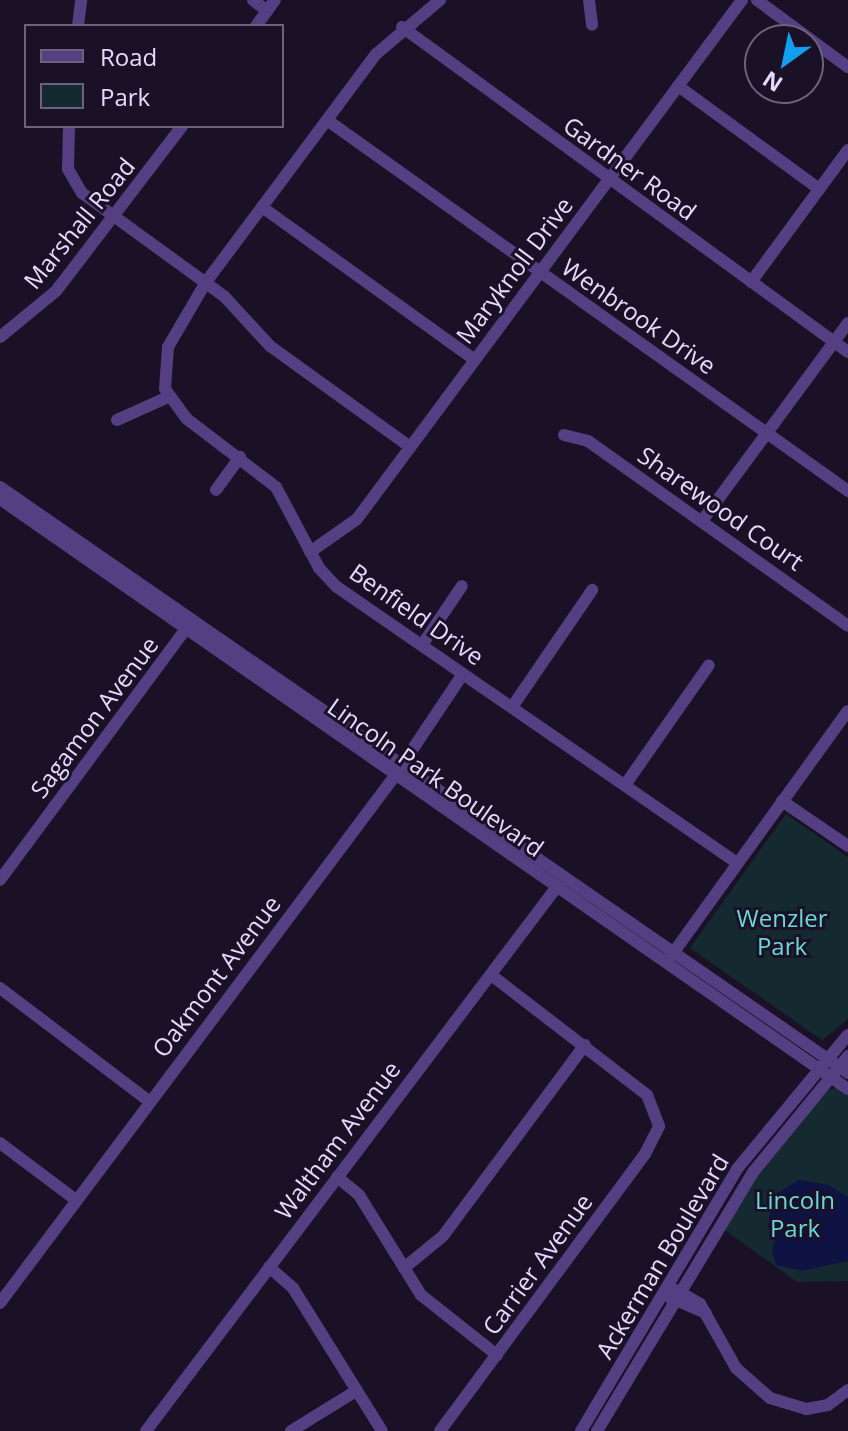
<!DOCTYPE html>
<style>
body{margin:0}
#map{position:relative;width:848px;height:1431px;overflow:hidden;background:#1b1126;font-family:"Open Sans",sans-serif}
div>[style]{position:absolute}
.green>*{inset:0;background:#152a30}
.water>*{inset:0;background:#0e1343}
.minor>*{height:12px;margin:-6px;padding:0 6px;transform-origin:6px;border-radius:6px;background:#543f82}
span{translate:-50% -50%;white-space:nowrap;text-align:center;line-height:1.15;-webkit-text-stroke:6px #1b1126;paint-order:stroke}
.street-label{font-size:24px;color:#e7d9fd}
.park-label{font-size:24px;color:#69d7d9}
.legend{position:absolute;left:24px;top:24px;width:260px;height:104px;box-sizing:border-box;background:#1b1126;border:2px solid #6d617c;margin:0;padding:10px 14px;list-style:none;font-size:24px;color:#e7d9fd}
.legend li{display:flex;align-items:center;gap:16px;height:40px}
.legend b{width:40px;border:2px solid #6d617c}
.north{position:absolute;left:744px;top:24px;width:80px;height:80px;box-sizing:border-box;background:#1b1126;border:2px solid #6d617c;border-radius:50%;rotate:213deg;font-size:22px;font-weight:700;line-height:32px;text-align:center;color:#e7d9fd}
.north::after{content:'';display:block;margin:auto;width:28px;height:36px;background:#129ff0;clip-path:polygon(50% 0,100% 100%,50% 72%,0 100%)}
</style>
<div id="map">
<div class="green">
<div style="clip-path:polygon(786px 814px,848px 857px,848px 1019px,822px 1040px,690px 948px)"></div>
<div style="clip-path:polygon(837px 1088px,848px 1094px,848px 1281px,797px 1282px,722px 1228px,764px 1165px,825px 1090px)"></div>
</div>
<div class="water">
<div style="clip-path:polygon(799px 1180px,828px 1185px,848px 1197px,848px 1261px,802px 1271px,776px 1265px,772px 1250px,777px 1234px,768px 1227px,771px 1204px,777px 1193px)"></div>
</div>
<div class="minor">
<div style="left:253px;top:0;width:18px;rotate:38deg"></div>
<div style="left:440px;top:0;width:84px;rotate:139.8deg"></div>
<div style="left:376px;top:54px;width:284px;rotate:126.7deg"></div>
<div style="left:206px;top:282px;width:75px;rotate:120.3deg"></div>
<div style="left:168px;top:347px;width:42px;rotate:94.1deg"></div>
<div style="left:165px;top:389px;width:37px;rotate:54deg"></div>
<div style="left:187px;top:419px;width:112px;rotate:37.4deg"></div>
<div style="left:276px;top:487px;width:92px;rotate:62deg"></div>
<div style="left:319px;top:568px;width:26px;rotate:47deg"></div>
<div style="left:337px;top:587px;width:485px;rotate:34.6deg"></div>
<div style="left:589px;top:0;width:25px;rotate:83deg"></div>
<div style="left:757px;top:0;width:113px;rotate:36.4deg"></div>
<div style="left:78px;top:26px;width:26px;rotate:-83deg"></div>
<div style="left:256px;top:26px;width:32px;rotate:-54deg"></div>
<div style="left:402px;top:27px;width:552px;rotate:36.08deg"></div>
<div style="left:678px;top:86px;width:175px;rotate:36.1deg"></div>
<div style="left:327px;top:120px;width:640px;rotate:35.45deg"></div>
<div style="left:69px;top:126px;width:43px;rotate:91.3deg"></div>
<div style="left:68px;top:169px;width:28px;rotate:60deg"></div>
<div style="left:82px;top:193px;width:175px;rotate:36deg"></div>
<div style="left:224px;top:296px;width:68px;rotate:47.4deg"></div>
<div style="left:270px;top:346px;width:173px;rotate:35.8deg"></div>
<div style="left:262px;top:207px;width:262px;rotate:35.7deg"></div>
<div style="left:751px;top:282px;width:164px;rotate:-53.7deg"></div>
<div style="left:0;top:337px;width:72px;rotate:-39.4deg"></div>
<div style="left:56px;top:291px;width:208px;rotate:-52.6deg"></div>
<div style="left:117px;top:420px;width:56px;rotate:-24.3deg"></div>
<div style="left:564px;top:435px;width:25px;rotate:14deg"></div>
<div style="left:588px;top:441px;width:319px;rotate:35.4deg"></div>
<div style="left:0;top:487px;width:1031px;rotate:34.65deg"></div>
<div style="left:216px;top:490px;width:41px;rotate:-54deg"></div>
<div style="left:0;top:499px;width:1033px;rotate:34.83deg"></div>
<div style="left:702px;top:521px;width:246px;rotate:-53.6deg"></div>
<div style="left:310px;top:552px;width:57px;rotate:-35.1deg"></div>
<div style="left:357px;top:519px;width:646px;rotate:-53.43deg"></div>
<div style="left:422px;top:645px;width:71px;rotate:-55.9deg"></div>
<div style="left:512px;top:707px;width:142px;rotate:-55.6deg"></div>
<div style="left:625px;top:785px;width:146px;rotate:-55deg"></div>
<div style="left:782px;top:801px;width:80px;rotate:34.3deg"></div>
<div style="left:0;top:880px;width:321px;rotate:-53.5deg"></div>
<div style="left:671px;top:956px;width:302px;rotate:-54.2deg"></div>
<div style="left:0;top:988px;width:188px;rotate:37.2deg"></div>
<div style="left:0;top:1143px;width:95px;rotate:36.9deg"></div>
<div style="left:337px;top:1177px;width:28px;rotate:39deg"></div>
<div style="left:359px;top:1195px;width:118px;rotate:58.2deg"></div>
<div style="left:421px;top:1295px;width:97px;rotate:38.3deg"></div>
<div style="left:269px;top:1267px;width:32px;rotate:41deg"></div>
<div style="left:293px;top:1288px;width:168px;rotate:58.1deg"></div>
<div style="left:404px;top:1268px;width:50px;rotate:-39.4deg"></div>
<div style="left:443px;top:1236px;width:238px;rotate:-53.4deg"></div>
<div style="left:676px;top:1290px;width:28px;rotate:30deg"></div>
<div style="left:700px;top:1304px;width:73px;rotate:60.6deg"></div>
<div style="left:736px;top:1368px;width:45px;rotate:41.4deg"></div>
<div style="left:770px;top:1398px;width:38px;rotate:17deg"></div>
<div style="left:806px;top:1409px;width:22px;rotate:-10deg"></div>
<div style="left:828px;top:1405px;width:25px;rotate:-37deg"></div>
<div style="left:669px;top:1297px;width:40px;rotate:23.4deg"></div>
<div style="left:0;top:1303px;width:657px;rotate:-53.16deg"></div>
<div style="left:394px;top:777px;width:124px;rotate:-56.2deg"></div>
<div style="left:146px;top:1431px;width:685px;rotate:-52.95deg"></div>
<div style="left:291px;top:1431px;width:76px;rotate:-31.6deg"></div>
<div style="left:440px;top:1431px;width:345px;rotate:-53.5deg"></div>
<div style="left:645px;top:1154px;width:31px;rotate:-63deg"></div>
<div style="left:659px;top:1126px;width:33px;rotate:-111deg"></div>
<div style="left:647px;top:1095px;width:197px;rotate:-142.4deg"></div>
<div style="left:581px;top:1431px;width:305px;rotate:-59.2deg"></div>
<div style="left:737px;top:1169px;width:174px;rotate:-50.4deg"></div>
<div style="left:597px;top:1431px;width:304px;rotate:-58.9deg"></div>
<div style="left:754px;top:1171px;width:149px;rotate:-50.7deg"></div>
</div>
<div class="street-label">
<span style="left:630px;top:168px;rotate:36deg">Gardner Road</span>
<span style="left:79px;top:223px;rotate:-51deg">Marshall Road</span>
<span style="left:514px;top:270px;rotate:-53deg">Maryknoll Drive</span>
<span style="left:639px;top:316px;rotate:35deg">Wenbrook Drive</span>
<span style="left:721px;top:508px;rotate:35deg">Sharewood Court</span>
<span style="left:417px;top:614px;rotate:35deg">Benfield Drive</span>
<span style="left:94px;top:717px;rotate:-53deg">Sagamon Avenue</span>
<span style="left:436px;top:777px;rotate:35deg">Lincoln Park Boulevard</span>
<span style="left:216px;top:976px;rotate:-53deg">Oakmont Avenue</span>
<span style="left:337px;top:1140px;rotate:-53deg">Waltham Avenue</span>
<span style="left:662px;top:1256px;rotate:-59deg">Ackerman Boulevard</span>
<span style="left:537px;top:1264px;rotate:-54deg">Carrier Avenue</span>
</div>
<div class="park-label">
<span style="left:782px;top:932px">Wenzler<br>Park</span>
<span style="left:795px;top:1214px">Lincoln<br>Park</span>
</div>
<ul class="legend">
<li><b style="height:10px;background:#543f82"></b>Road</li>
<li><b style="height:22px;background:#152a30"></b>Park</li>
</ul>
<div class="north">N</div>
</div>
